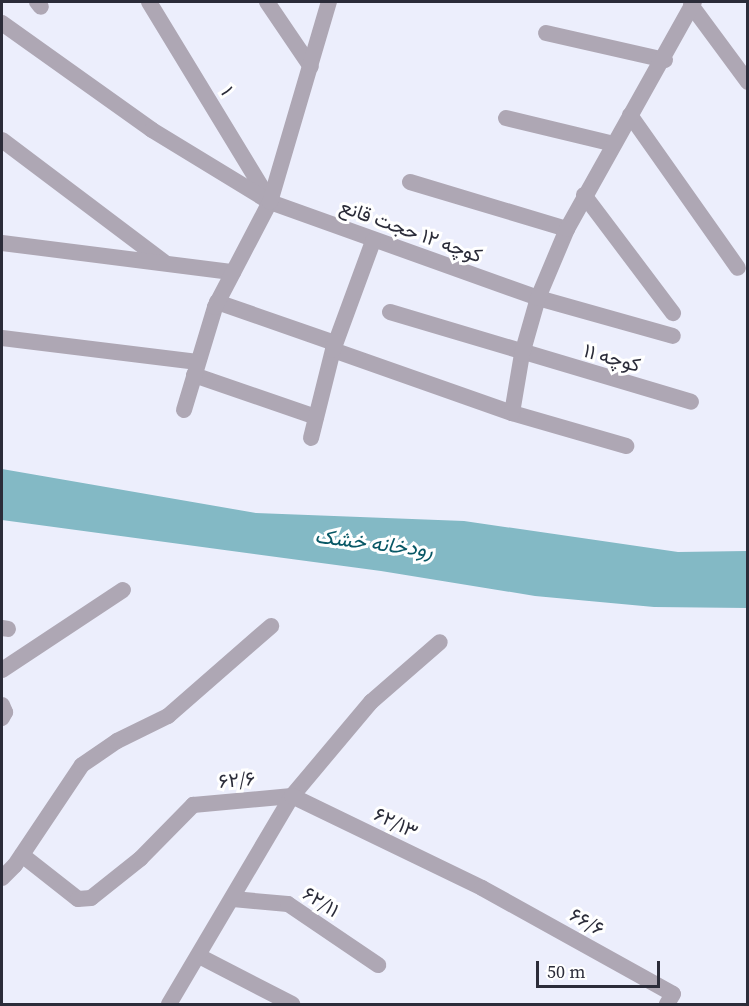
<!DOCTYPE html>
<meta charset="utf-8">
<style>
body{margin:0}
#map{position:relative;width:749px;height:1006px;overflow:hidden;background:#eceefc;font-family:"Source Serif 4",Vazirmatn,serif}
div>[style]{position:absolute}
.water>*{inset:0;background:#83b9c5}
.minor>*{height:16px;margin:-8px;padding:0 8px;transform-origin:8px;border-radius:8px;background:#aea7b4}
span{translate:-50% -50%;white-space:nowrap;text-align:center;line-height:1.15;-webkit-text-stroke:6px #fff;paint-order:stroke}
.street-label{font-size:20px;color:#2b2c39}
.water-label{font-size:21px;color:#075765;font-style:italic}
.frame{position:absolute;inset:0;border:3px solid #2b2c39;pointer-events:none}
.scale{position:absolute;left:536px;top:961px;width:124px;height:27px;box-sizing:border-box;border:3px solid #2b2c39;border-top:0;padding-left:8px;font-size:18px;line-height:21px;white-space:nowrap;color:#2b2c39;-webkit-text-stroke:4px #fff;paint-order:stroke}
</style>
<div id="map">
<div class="water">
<div style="clip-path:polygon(2px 469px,256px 513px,464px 521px,678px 552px,747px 551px,747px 608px,654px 607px,535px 596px,381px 571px,2px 520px)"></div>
</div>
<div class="minor">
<div style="left:37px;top:2px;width:6px;rotate:51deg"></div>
<div style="left:149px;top:2px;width:229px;rotate:58.7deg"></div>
<div style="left:267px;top:2px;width:78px;rotate:55.9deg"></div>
<div style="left:691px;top:5px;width:96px;rotate:53.5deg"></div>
<div style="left:2px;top:23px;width:184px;rotate:35.5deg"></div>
<div style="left:152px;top:130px;width:138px;rotate:31.4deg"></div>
<div style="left:270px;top:202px;width:285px;rotate:19.7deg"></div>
<div style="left:538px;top:298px;width:140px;rotate:15.7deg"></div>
<div style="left:546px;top:33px;width:122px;rotate:12.8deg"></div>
<div style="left:630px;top:115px;width:187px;rotate:54.8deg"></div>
<div style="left:506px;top:118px;width:111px;rotate:13.5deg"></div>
<div style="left:2px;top:140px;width:203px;rotate:37deg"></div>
<div style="left:410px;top:182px;width:164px;rotate:16.7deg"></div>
<div style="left:584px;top:195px;width:148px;rotate:53deg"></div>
<div style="left:2px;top:243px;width:233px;rotate:7.2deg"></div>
<div style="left:217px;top:302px;width:125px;rotate:19.2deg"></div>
<div style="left:390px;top:312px;width:314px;rotate:16.6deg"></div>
<div style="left:2px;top:338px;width:197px;rotate:7deg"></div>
<div style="left:333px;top:350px;width:190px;rotate:19.4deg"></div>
<div style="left:512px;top:413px;width:119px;rotate:16.1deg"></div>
<div style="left:194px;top:375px;width:129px;rotate:19deg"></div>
<div style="left:184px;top:410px;width:108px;rotate:-73.2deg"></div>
<div style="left:215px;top:307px;width:119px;rotate:-62.4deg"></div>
<div style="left:270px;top:202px;width:209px;rotate:-73.6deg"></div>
<div style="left:512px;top:413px;width:60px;rotate:-80.4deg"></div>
<div style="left:522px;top:354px;width:58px;rotate:-74.1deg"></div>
<div style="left:538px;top:298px;width:75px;rotate:-67.2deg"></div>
<div style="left:567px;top:229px;width:260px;rotate:-60.8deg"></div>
<div style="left:311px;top:438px;width:91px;rotate:-76deg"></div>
<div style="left:333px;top:350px;width:116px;rotate:-69.8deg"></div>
<div style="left:2px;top:628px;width:6px;rotate:9deg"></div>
<div style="left:2px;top:670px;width:145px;rotate:-33.5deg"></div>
<div style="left:2px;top:705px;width:8px;rotate:67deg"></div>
<div style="left:5px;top:712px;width:7px;rotate:117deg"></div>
<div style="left:22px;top:855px;width:71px;rotate:38.2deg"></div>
<div style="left:78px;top:899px;width:13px;rotate:-4deg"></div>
<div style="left:91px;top:898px;width:63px;rotate:-38.5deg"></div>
<div style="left:140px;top:859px;width:76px;rotate:-45.5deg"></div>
<div style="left:193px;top:805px;width:99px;rotate:-5.2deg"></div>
<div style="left:292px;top:796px;width:123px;rotate:-50deg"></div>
<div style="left:371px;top:702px;width:91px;rotate:-41deg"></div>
<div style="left:2px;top:878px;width:18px;rotate:-45deg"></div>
<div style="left:15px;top:865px;width:120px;rotate:-56.2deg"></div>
<div style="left:82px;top:765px;width:42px;rotate:-34.4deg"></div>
<div style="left:117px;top:741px;width:57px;rotate:-26.1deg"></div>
<div style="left:168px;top:716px;width:137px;rotate:-41.1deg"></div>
<div style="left:233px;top:899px;width:55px;rotate:5.2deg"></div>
<div style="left:288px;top:904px;width:109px;rotate:34.1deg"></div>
<div style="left:199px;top:956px;width:105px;rotate:27.3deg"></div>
<div style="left:169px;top:1004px;width:242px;rotate:-59.4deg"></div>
<div style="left:292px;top:796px;width:211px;rotate:25.8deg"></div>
<div style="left:482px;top:888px;width:218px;rotate:29deg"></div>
<div style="left:673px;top:994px;width:12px;rotate:121deg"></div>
</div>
<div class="street-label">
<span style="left:227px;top:91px;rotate:59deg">۱</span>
<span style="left:411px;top:231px;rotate:20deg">کوچه ۱۲ حجت قانع</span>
<span style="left:612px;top:358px;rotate:16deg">کوچه ۱۱</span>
<span style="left:237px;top:780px;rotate:-5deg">۶۲/۶</span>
<span style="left:396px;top:823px;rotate:26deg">۶۲/۱۳</span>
<span style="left:321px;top:902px;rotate:33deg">۶۲/۱۱</span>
<span style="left:587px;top:922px;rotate:29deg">۶۶/۶</span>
</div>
<div class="water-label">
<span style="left:374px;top:543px;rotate:7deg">رودخانه خشک</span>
</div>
<div class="frame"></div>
<div class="scale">50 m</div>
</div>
